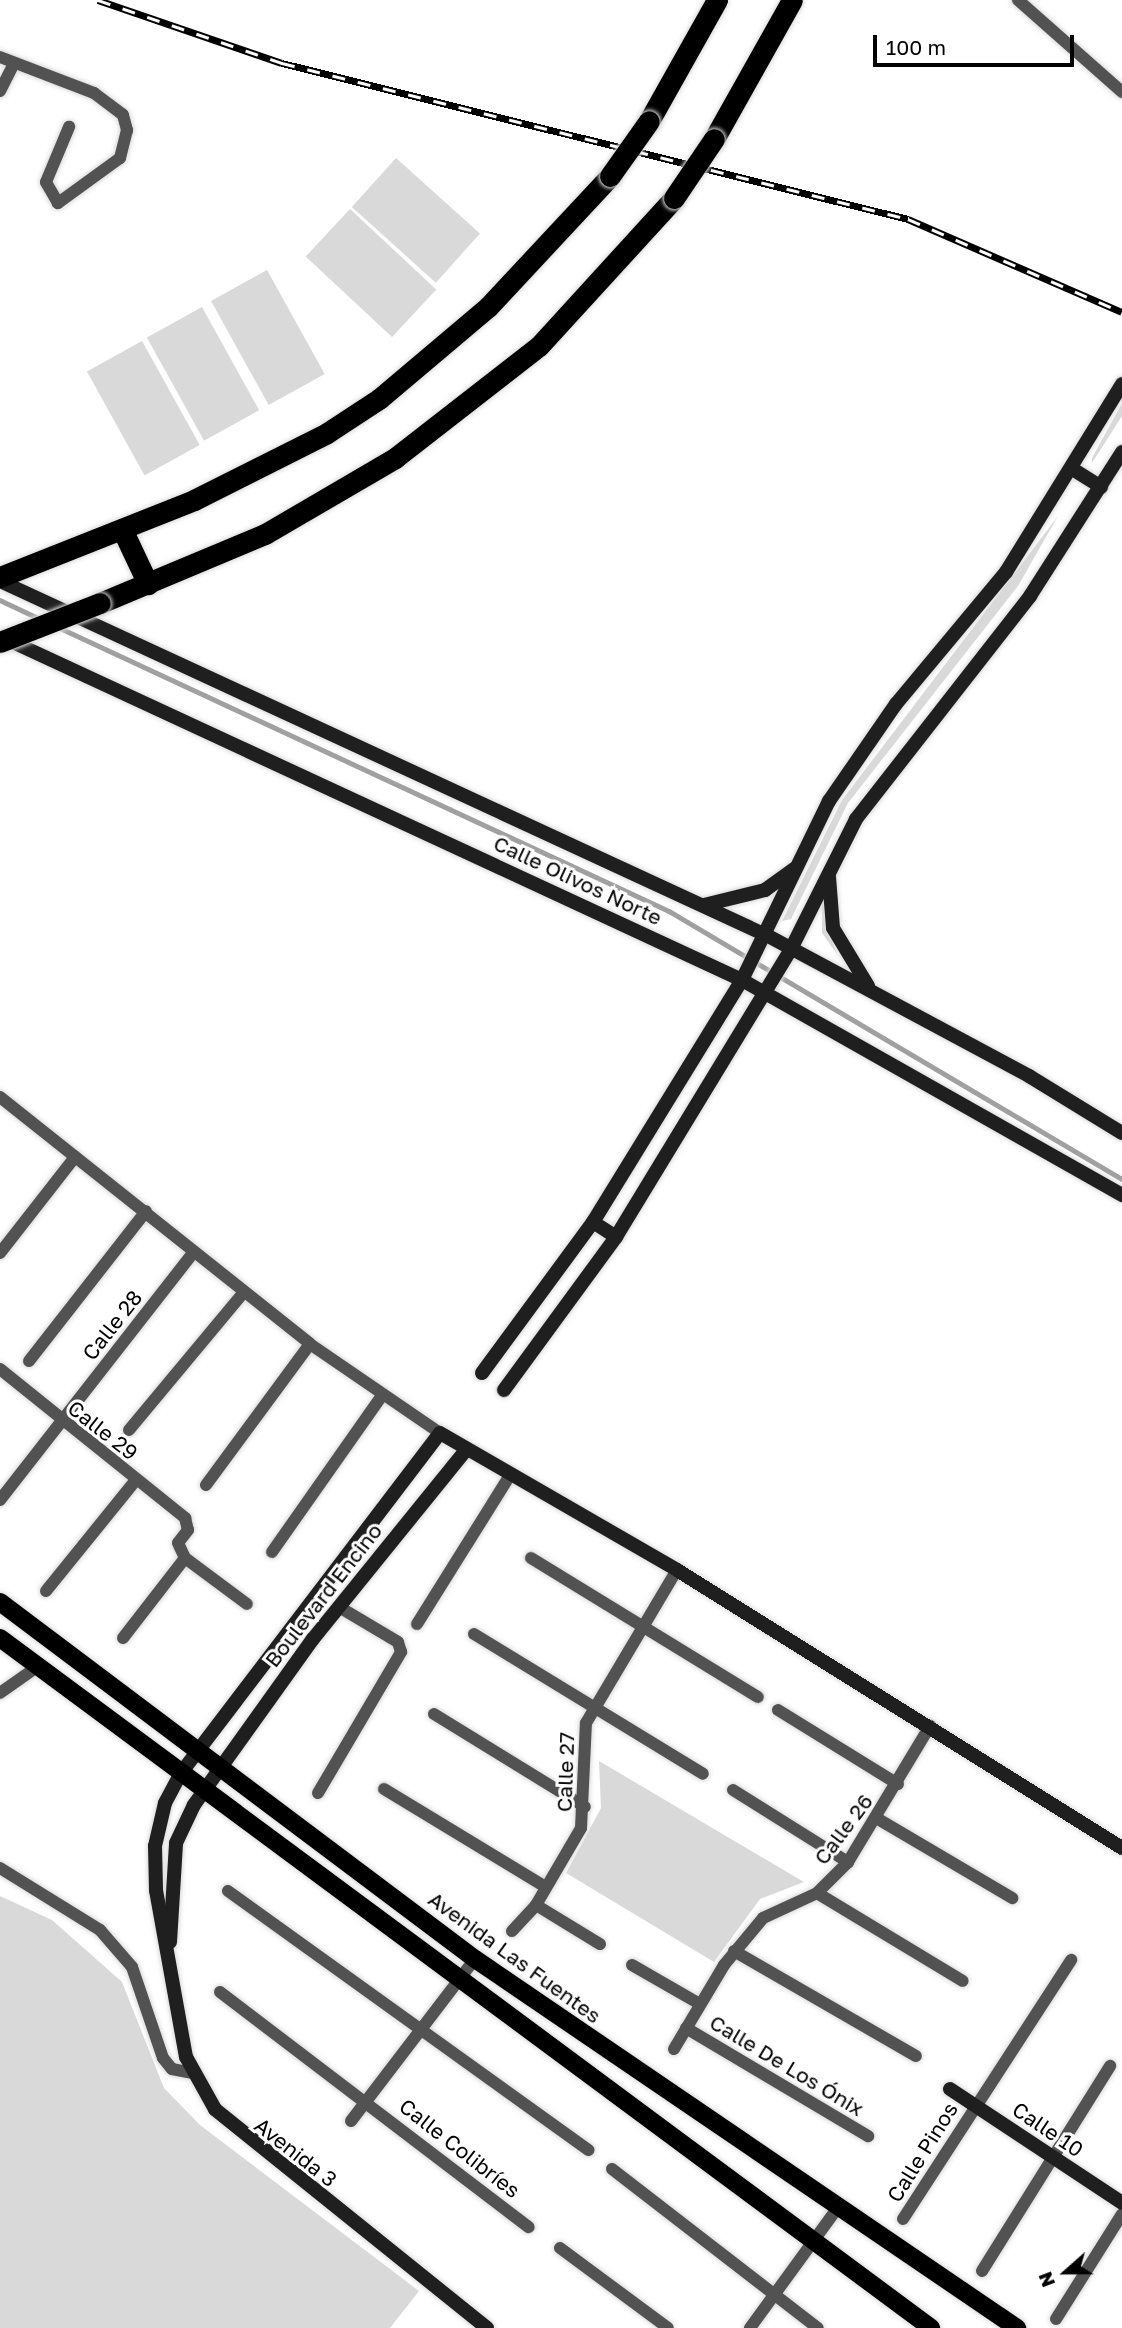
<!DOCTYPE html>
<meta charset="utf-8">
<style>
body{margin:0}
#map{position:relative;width:1122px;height:2328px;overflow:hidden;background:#fff;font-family:"Golos Text",sans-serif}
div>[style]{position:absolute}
.green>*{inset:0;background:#d9d9d9;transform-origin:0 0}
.stream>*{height:4.5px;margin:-2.25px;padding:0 2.25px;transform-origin:2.25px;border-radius:2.25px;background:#a0a0a0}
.roads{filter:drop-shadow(0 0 2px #dbdbdb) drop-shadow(0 0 2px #dbdbdb)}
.street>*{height:12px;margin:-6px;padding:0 6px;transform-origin:6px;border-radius:6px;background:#525252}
.secondary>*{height:14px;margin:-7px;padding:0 7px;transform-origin:7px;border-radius:7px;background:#1f1f1f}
.primary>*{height:18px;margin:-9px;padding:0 9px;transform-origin:9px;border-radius:9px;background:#000}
.highway>*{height:21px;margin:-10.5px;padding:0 10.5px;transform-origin:10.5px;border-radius:10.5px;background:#000}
.rail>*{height:7px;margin-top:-3.5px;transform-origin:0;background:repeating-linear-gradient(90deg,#fff 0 13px,#000 0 26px);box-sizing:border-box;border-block:2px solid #000}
.bridges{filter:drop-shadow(0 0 2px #dbdbdb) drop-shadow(0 0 2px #dbdbdb)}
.highway-bridge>*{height:21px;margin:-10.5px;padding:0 10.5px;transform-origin:10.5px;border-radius:10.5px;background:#000}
span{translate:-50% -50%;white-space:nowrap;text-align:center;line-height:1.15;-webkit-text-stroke:6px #fff;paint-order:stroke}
.street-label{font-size:21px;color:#000}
.north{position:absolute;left:1031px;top:2237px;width:70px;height:70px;-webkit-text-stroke:5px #fff;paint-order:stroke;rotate:249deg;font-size:19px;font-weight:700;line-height:28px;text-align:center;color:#000}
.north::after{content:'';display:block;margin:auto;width:24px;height:32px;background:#000;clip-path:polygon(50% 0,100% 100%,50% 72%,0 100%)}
.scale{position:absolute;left:873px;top:35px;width:201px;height:32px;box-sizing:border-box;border:4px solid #000;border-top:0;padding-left:9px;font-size:21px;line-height:24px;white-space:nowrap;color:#000;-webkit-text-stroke:5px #fff;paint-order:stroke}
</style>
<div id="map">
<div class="green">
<div style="left:396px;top:158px;width:113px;height:66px;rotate:42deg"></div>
<div style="left:350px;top:209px;width:118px;height:65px;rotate:43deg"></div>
<div style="left:267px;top:270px;width:119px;height:64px;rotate:61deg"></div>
<div style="left:202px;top:307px;width:118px;height:63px;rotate:61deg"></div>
<div style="left:142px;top:341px;width:119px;height:63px;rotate:61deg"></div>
<div style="clip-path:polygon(1122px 403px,1122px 416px,1092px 463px,1092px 458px)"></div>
<div style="clip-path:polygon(1058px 516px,1018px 586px,848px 803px,791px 919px,782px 921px,842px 800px)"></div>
<div style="clip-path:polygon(822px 898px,827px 925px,837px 954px,822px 933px)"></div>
<div style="clip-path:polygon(599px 1761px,804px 1882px,760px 1899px,714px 1962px,566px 1873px,601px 1808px)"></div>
<div style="clip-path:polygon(0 1896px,52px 1920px,122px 1982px,164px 2088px,200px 2125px,419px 2291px,390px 2328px,0 2328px)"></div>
</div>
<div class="stream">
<div style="left:0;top:600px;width:44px;rotate:25.4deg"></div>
<div style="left:58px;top:627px;width:674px;rotate:24.93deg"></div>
<div style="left:669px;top:911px;width:526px;rotate:30.61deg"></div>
</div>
<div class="roads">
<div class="street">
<div style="left:1018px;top:0;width:139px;rotate:41.5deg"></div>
<div style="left:0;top:57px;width:101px;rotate:21deg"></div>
<div style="left:94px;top:93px;width:36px;rotate:37deg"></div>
<div style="left:123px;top:115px;width:16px;rotate:75deg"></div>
<div style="left:127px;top:130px;width:29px;rotate:104deg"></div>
<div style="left:120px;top:158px;width:77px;rotate:144deg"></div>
<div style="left:58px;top:203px;width:24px;rotate:-120deg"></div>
<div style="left:46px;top:182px;width:60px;rotate:-67.3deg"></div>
<div style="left:0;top:91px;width:31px;rotate:-63deg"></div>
<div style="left:0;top:1097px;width:396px;rotate:38.5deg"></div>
<div style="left:310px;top:1344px;width:158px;rotate:34.4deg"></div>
<div style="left:0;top:1253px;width:122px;rotate:-52deg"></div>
<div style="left:29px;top:1361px;width:190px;rotate:-52deg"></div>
<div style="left:0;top:1369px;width:238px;rotate:38.8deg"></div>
<div style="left:185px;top:1518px;width:12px;rotate:76deg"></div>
<div style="left:188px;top:1530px;width:16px;rotate:128deg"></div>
<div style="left:178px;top:1543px;width:17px;rotate:65deg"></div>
<div style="left:185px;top:1558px;width:77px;rotate:36.6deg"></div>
<div style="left:129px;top:1430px;width:178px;rotate:-50.2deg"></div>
<div style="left:206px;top:1485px;width:175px;rotate:-53.6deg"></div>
<div style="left:0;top:1500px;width:315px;rotate:-52deg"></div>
<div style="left:272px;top:1552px;width:189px;rotate:-54.9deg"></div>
<div style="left:531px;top:1558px;width:266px;rotate:31.5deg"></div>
<div style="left:46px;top:1591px;width:143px;rotate:-51deg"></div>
<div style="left:417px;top:1624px;width:173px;rotate:-58deg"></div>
<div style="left:474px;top:1634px;width:268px;rotate:31.4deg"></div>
<div style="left:123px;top:1638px;width:101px;rotate:-52.2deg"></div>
<div style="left:0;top:1693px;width:45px;rotate:-35.1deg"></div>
<div style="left:778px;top:1710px;width:141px;rotate:31.7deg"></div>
<div style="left:434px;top:1714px;width:177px;rotate:31.6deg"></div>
<div style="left:384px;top:1789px;width:189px;rotate:31.2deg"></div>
<div style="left:733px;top:1790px;width:136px;rotate:32.1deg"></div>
<div style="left:318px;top:1793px;width:164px;rotate:-59.5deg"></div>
<div style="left:401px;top:1652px;width:10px;rotate:-107deg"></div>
<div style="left:398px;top:1642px;width:69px;rotate:-149.3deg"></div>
<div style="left:878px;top:1819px;width:156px;rotate:30.5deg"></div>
<div style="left:0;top:1868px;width:118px;rotate:31.8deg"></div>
<div style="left:100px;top:1930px;width:49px;rotate:49.1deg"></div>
<div style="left:132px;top:1967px;width:96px;rotate:71.2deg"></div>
<div style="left:163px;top:2058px;width:14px;rotate:51deg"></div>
<div style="left:172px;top:2069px;width:20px;rotate:11deg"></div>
<div style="left:228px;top:1891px;width:444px;rotate:35.7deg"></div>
<div style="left:817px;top:1893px;width:170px;rotate:31.1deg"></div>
<div style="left:536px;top:1905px;width:75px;rotate:31.4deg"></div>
<div style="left:512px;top:1931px;width:35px;rotate:-47deg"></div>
<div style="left:536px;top:1905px;width:89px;rotate:-59.7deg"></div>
<div style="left:581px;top:1828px;width:105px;rotate:-87.3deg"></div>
<div style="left:586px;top:1723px;width:178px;rotate:-59.3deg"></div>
<div style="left:734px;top:1951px;width:210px;rotate:30deg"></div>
<div style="left:632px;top:1965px;width:76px;rotate:29.9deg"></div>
<div style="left:220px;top:1992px;width:388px;rotate:37.3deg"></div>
<div style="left:686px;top:2028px;width:212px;rotate:30.7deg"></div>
<div style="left:674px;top:2049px;width:98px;rotate:-59.2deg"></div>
<div style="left:724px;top:1965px;width:61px;rotate:-50.3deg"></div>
<div style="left:763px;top:1918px;width:60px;rotate:-24.8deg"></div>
<div style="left:817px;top:1893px;width:44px;rotate:-45deg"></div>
<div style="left:848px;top:1862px;width:159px;rotate:-58.9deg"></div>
<div style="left:351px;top:2121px;width:204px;rotate:-52.6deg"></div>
<div style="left:612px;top:2169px;width:260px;rotate:37.7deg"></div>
<div style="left:903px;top:2219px;width:309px;rotate:-57deg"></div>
<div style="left:560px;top:2248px;width:134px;rotate:36.5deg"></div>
<div style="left:982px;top:2271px;width:242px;rotate:-58deg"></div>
<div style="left:1056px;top:2319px;width:124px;rotate:-57.8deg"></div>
<div style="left:750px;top:2328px;width:146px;rotate:-53.9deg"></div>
</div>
<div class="secondary">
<div style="left:1074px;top:470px;width:32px;rotate:32deg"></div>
<div style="left:0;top:581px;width:846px;rotate:24.81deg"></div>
<div style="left:768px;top:936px;width:296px;rotate:28.2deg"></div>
<div style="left:1029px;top:1076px;width:109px;rotate:31.5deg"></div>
<div style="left:4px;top:638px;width:813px;rotate:24.86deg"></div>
<div style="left:742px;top:980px;width:437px;rotate:29.5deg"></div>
<div style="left:829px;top:877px;width:51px;rotate:85.5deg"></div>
<div style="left:833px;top:928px;width:68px;rotate:58.9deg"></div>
<div style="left:704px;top:905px;width:63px;rotate:-13.8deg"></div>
<div style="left:765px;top:890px;width:36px;rotate:-36deg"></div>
<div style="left:593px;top:1222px;width:27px;rotate:33deg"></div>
<div style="left:482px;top:1373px;width:187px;rotate:-53.7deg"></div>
<div style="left:593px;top:1222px;width:284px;rotate:-58.4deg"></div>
<div style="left:742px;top:980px;width:199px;rotate:-64.1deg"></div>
<div style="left:829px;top:801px;width:118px;rotate:-55.4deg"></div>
<div style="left:896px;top:704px;width:172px;rotate:-50.2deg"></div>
<div style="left:1006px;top:572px;width:221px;rotate:-58.3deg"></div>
<div style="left:504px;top:1390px;width:190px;rotate:-53.8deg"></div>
<div style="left:616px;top:1237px;width:337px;rotate:-58.7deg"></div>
<div style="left:791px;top:949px;width:145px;rotate:-63.4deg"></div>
<div style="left:856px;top:819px;width:283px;rotate:-52deg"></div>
<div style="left:1030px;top:596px;width:171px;rotate:-57.4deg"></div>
<div style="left:170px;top:1942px;width:99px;rotate:-86.5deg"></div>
<div style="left:176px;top:1843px;width:42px;rotate:-64.7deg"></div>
<div style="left:194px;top:1805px;width:204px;rotate:-54.4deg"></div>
<div style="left:313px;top:1639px;width:243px;rotate:-51deg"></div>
<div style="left:950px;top:2089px;width:206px;rotate:33.5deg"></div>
<div style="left:487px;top:2328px;width:349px;rotate:-141.2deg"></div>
<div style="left:215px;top:2109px;width:60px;rotate:-119.1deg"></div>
<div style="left:186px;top:2057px;width:170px;rotate:-100.2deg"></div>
<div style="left:156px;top:1890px;width:44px;rotate:-91.3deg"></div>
<div style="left:155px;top:1846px;width:44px;rotate:-76.9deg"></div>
<div style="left:165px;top:1803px;width:34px;rotate:-62deg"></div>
<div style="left:181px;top:1773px;width:427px;rotate:-52.7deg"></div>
<div style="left:440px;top:1433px;width:274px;rotate:30deg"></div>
<div style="left:677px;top:1570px;width:525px;rotate:31.99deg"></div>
</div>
<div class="primary">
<div style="left:0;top:1602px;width:594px;rotate:36.93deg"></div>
<div style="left:475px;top:1959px;width:656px;rotate:34.25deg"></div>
<div style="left:0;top:1638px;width:1159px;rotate:36.54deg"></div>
</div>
<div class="highway">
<div style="left:649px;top:121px;width:139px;rotate:-60.7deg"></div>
<div style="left:714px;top:139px;width:159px;rotate:-60.7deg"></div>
<div style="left:122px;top:529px;width:61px;rotate:64.7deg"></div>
<div style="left:0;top:577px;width:209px;rotate:-21.6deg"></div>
<div style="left:194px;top:500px;width:149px;rotate:-26.7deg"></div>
<div style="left:327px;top:433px;width:62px;rotate:-33.2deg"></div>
<div style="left:379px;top:399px;width:143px;rotate:-40.2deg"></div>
<div style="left:488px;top:307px;width:179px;rotate:-47deg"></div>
<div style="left:100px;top:603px;width:179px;rotate:-22.7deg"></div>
<div style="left:265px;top:534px;width:151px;rotate:-30.3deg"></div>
<div style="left:395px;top:458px;width:182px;rotate:-37.9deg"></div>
<div style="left:539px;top:346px;width:200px;rotate:-47.6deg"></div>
</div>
</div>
<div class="rail">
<div style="left:98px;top:0;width:194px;rotate:18.9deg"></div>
<div style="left:282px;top:63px;width:645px;rotate:13.99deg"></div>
<div style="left:908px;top:219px;width:233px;rotate:23.5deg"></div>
</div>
<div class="bridges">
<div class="highway-bridge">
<div style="left:610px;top:176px;width:67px;rotate:-54.7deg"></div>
<div style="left:674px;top:198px;width:71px;rotate:-55.9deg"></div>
<div style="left:0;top:642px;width:107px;rotate:-21.3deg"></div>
</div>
</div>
<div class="street-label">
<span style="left:578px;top:880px;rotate:25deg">Calle Olivos Norte</span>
<span style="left:112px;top:1325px;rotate:-52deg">Calle 28</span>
<span style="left:103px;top:1430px;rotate:38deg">Calle 29</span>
<span style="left:323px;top:1595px;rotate:-52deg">Boulevard Encino</span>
<span style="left:565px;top:1772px;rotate:-88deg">Calle 27</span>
<span style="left:843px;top:1829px;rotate:-53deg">Calle 26</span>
<span style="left:515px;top:1957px;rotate:36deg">Avenida Las Fuentes</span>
<span style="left:787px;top:2065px;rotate:31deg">Calle De Los Ónix</span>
<span style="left:1048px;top:2129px;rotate:34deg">Calle 10</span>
<span style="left:460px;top:2148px;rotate:38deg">Calle Colibríes</span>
<span style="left:296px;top:2152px;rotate:38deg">Avenida 3</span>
<span style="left:922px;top:2152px;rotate:-58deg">Calle Pinos</span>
</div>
<div class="north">N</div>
<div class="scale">100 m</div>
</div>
